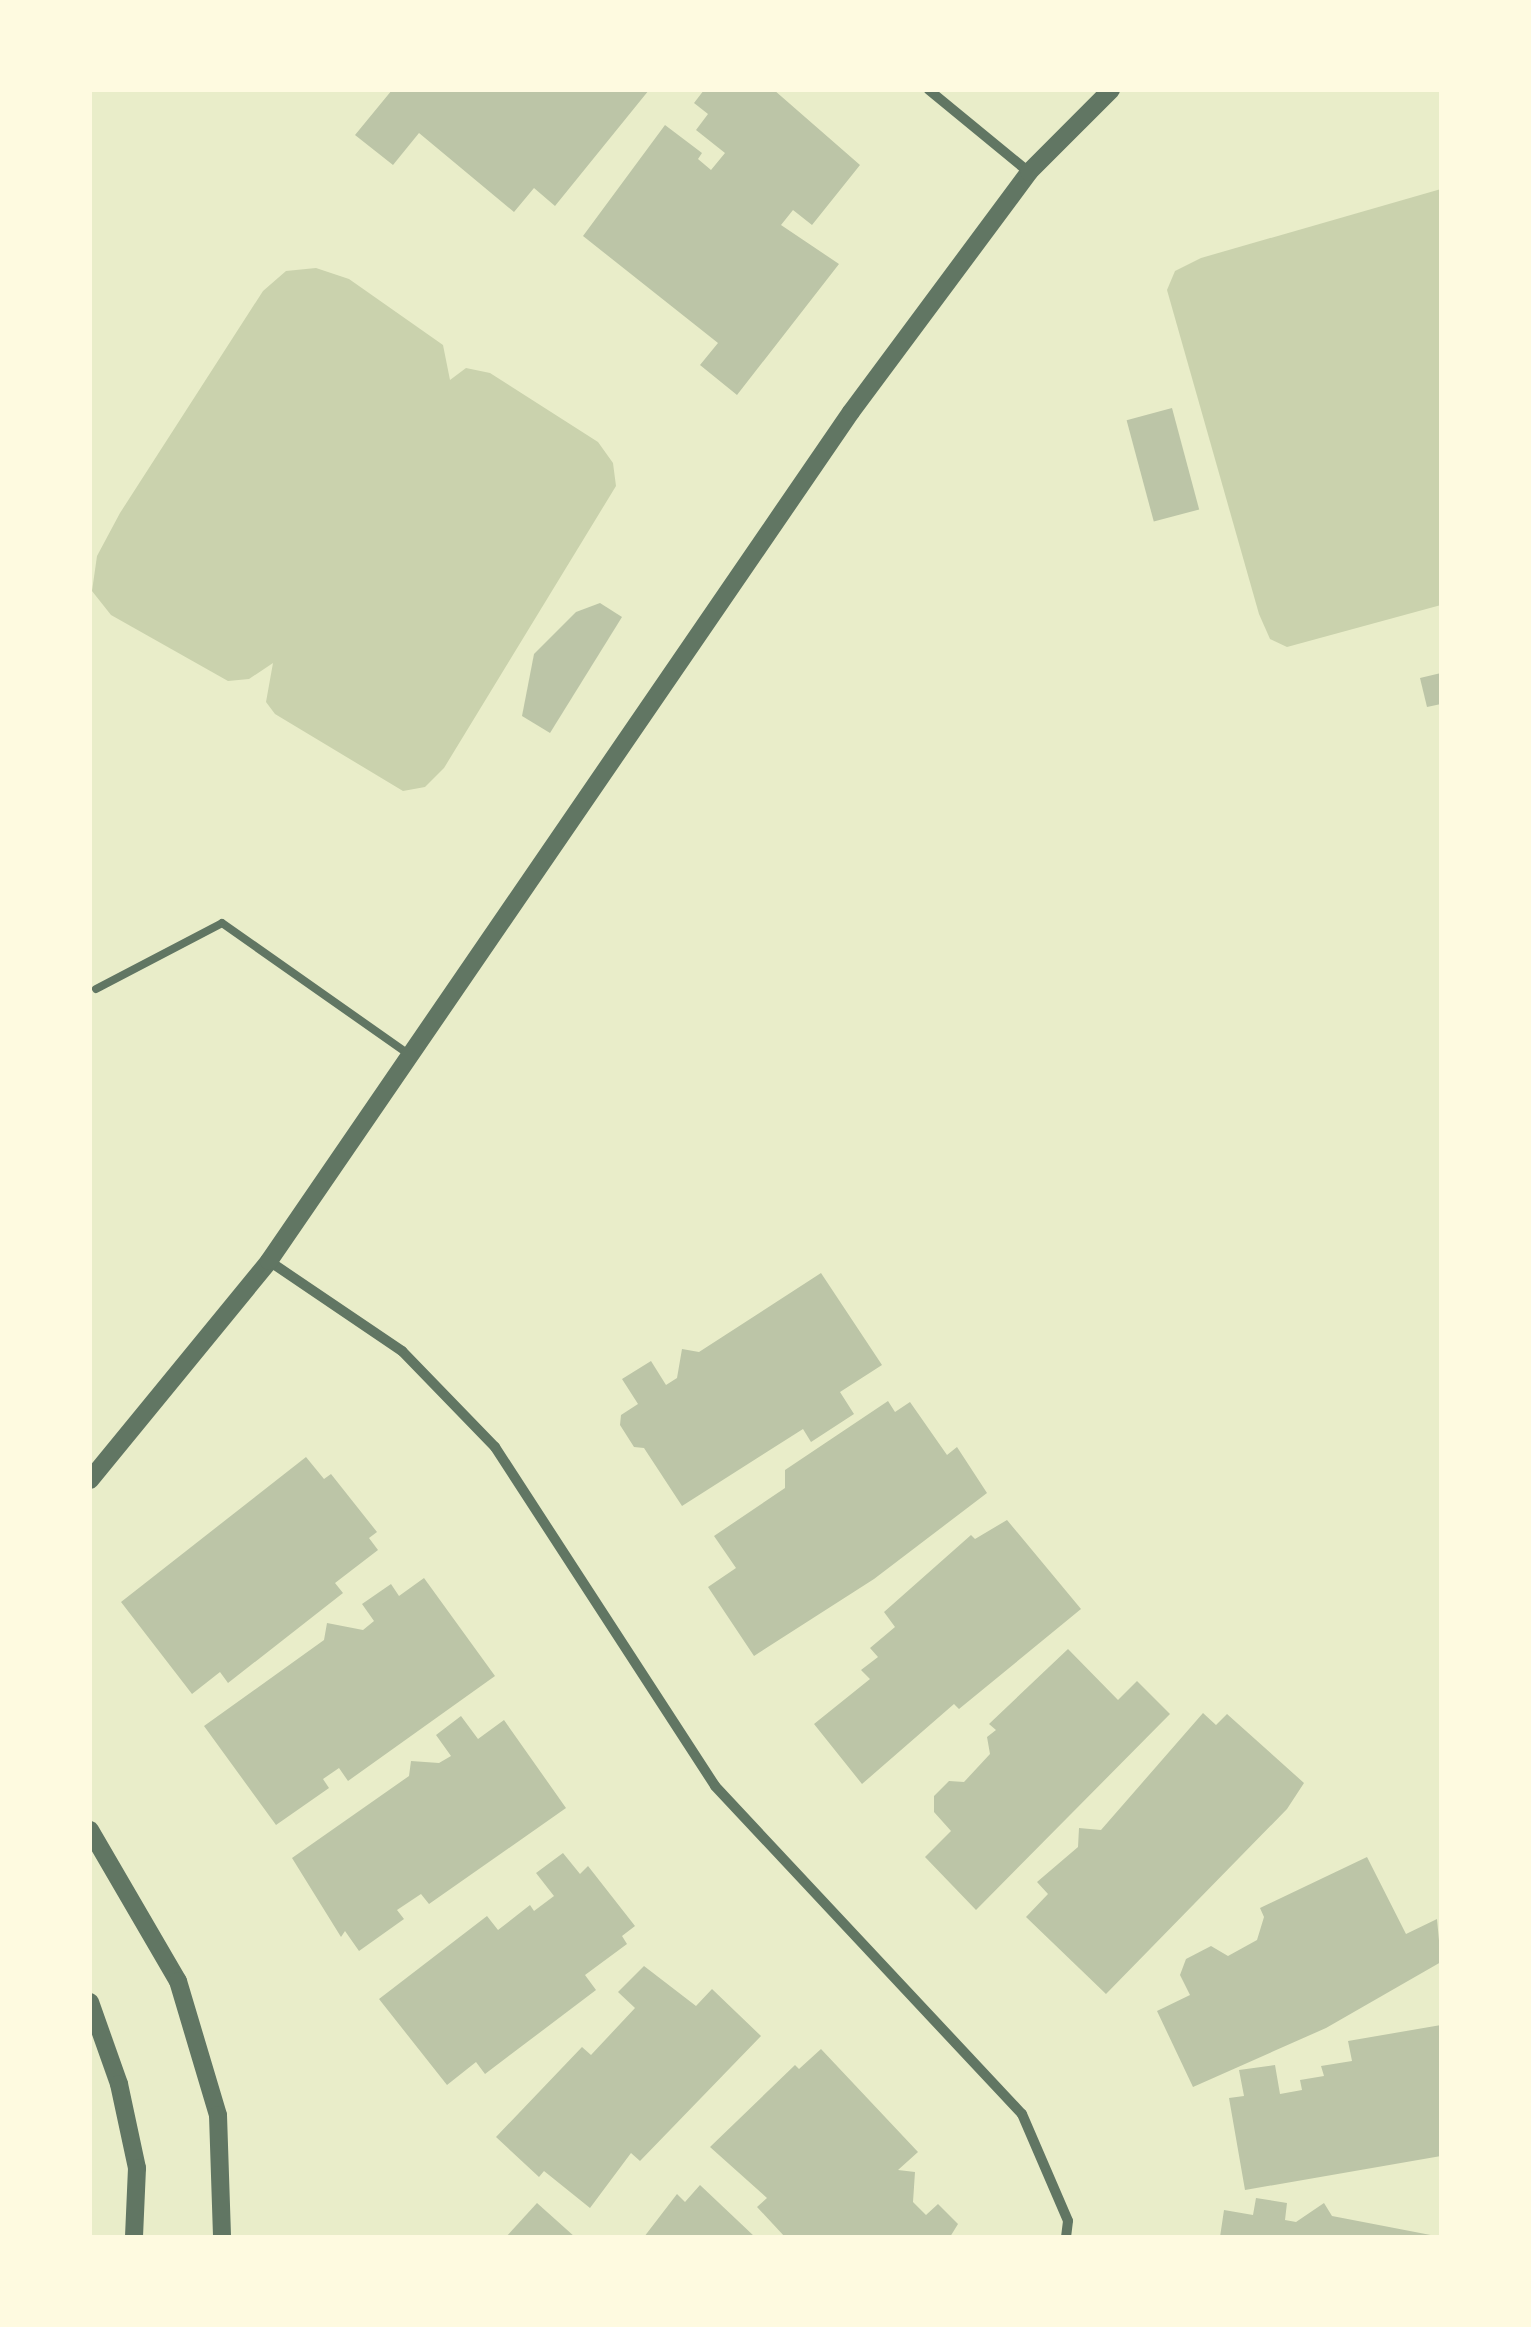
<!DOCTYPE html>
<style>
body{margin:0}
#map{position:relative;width:1531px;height:2327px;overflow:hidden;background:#e9edc9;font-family:Lato,sans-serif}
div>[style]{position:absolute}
.green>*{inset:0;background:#cad2ad}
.building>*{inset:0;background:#bcc5a7;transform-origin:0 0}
.service>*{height:8px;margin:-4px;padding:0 4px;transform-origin:4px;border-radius:4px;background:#617663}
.minor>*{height:10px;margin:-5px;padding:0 5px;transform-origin:5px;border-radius:5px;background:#617663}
.tertiary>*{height:18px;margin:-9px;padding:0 9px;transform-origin:9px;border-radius:9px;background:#617663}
span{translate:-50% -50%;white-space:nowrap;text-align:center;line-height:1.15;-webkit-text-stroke:10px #fefae0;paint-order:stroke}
.frame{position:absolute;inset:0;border:92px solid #fefae0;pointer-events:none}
</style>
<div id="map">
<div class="green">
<div style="clip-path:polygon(1441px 189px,1441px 605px,1287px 647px,1270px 639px,1259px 614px,1167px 290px,1175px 271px,1201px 258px)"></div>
<div style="clip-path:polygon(316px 268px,349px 279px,443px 345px,450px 380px,466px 368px,490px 373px,598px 442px,613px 463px,616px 486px,444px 768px,425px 787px,403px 791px,275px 714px,266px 702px,273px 663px,249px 679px,228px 681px,111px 615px,92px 591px,97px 556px,120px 513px,263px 291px,286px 271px)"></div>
</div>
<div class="building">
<div style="clip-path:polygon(392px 90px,649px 90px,555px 206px,534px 188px,514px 212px,419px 133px,393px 165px,355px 135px)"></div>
<div style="clip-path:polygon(704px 90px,774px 90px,860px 165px,812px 225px,793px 210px,781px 225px,839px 264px,737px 395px,700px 365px,718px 343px,583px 236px,665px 125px,702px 153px,698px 159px,711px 170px,725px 153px,696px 130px,708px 114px,694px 103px)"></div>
<div style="left:1172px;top:408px;width:105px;height:47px;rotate:75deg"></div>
<div style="clip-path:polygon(600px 603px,622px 617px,550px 733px,522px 716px,534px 654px,576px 612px)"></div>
<div style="clip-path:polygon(1441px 673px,1441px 704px,1427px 707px,1420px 678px)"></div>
<div style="clip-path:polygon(821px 1273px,882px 1365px,840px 1392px,854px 1414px,811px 1442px,803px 1429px,682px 1506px,644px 1448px,634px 1447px,620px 1425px,621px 1415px,638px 1404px,622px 1379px,651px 1361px,666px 1385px,677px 1378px,682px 1349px,699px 1352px)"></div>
<div style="clip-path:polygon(888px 1401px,895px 1412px,910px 1402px,947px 1455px,957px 1447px,987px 1493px,874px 1579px,754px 1656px,708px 1587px,736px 1568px,714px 1536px,785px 1488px,785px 1470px)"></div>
<div style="clip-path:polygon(306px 1457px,324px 1479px,331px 1474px,377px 1532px,369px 1538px,378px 1550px,335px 1583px,343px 1593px,228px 1683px,220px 1672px,192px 1694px,121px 1602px)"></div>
<div style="clip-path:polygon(1007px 1520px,1081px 1609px,959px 1709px,954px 1704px,862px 1784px,814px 1724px,870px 1679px,861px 1670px,878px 1657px,870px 1648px,895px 1627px,884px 1612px,971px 1535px,975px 1539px)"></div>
<div style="clip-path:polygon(424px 1578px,495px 1676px,348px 1781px,339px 1768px,323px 1779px,329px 1788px,276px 1825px,204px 1726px,324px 1640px,327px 1623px,363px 1630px,374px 1621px,362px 1604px,391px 1584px,399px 1596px)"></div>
<div style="clip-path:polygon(1068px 1649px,1118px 1700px,1137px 1681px,1170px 1714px,976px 1910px,925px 1857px,951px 1831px,934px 1812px,934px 1796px,949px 1781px,964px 1782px,990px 1754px,987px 1737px,996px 1730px,989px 1724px)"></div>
<div style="clip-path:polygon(1203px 1713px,1216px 1725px,1227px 1714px,1304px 1783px,1287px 1809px,1106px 1994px,1026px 1917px,1048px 1894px,1037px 1882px,1078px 1847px,1079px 1828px,1101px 1830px)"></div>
<div style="clip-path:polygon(461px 1716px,478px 1739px,504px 1720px,566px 1808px,429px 1904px,421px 1894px,397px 1910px,404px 1919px,359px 1951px,345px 1931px,341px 1937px,292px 1858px,409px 1776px,411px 1761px,439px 1763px,451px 1756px,436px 1735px)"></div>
<div style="clip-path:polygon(563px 1853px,580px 1874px,588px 1866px,635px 1926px,622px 1936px,627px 1944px,585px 1975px,596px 1990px,485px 2074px,476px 2062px,447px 2085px,379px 1999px,487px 1916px,498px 1930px,530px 1905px,534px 1911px,554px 1896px,536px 1873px)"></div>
<div style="clip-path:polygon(1367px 1857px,1406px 1934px,1437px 1919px,1441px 1962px,1326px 2028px,1193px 2087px,1157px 2011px,1190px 1995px,1180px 1975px,1186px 1959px,1211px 1946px,1228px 1956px,1257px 1940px,1264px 1917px,1260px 1908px)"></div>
<div style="clip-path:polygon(644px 1966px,696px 2006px,712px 1989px,761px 2036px,640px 2161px,631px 2153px,590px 2208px,544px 2171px,539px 2177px,496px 2137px,582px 2047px,591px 2055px,635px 2008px,618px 1992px)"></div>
<div style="clip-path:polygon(1441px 2025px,1441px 2156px,1245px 2190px,1229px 2098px,1244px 2096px,1239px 2070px,1275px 2065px,1280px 2094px,1302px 2090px,1300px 2080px,1324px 2076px,1321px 2066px,1352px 2061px,1348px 2041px)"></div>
<div style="clip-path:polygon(821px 2049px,918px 2152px,898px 2170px,915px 2172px,913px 2202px,926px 2215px,938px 2204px,958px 2224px,950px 2237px,785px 2237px,757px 2207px,767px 2198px,710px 2147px,795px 2065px,799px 2069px)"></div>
<div style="clip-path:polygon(700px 2185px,755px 2237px,644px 2237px,677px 2194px,685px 2202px)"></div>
<div style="clip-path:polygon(1256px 2198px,1287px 2203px,1285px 2220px,1296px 2222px,1324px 2203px,1332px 2216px,1441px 2237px,1220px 2237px,1224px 2210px,1253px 2215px)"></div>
<div style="clip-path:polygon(537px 2203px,575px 2237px,506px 2237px)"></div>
</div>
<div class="service">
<div style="left:96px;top:989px;width:142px;rotate:-27.6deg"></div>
<div style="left:222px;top:923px;width:230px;rotate:35.1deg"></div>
</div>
<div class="minor">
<div style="left:929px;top:90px;width:129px;rotate:39.4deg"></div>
<div style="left:269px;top:1261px;width:161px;rotate:34.1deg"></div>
<div style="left:402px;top:1351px;width:134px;rotate:45.9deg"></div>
<div style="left:495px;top:1447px;width:404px;rotate:57deg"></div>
<div style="left:715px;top:1786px;width:449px;rotate:46.9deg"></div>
<div style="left:1022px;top:2114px;width:116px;rotate:66.7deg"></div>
<div style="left:1068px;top:2221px;width:16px;rotate:97deg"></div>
</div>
<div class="tertiary">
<div style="left:90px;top:1480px;width:283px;rotate:-50.7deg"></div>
<div style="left:269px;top:1261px;width:1029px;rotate:-55.57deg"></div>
<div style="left:851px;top:412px;width:299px;rotate:-53.4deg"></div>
<div style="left:1029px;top:172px;width:116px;rotate:-45deg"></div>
<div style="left:90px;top:1830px;width:175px;rotate:59.8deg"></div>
<div style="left:178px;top:1981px;width:140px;rotate:73.4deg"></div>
<div style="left:218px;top:2115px;width:122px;rotate:88.1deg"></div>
<div style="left:90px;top:2002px;width:87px;rotate:70.5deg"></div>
<div style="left:119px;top:2084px;width:86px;rotate:77.9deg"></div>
<div style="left:137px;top:2168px;width:69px;rotate:92.5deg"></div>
</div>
<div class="frame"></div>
</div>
